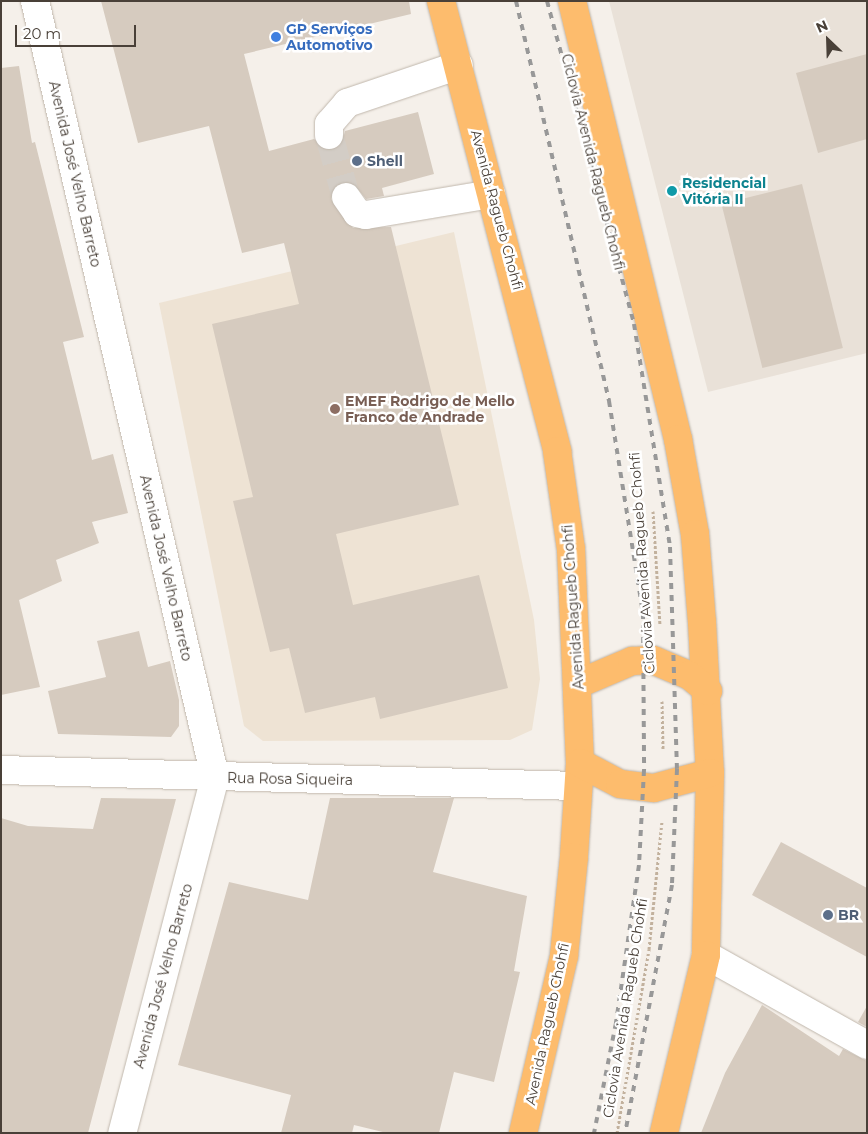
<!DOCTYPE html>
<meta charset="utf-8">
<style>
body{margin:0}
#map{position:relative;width:868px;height:1134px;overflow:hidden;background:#f5f0ea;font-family:Montserrat,sans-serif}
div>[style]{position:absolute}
.residential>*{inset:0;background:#e9e1d8}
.education>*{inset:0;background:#eee3d4}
.building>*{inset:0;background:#d6cbbf;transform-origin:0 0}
.minor-tunnel>*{height:28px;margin-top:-14px;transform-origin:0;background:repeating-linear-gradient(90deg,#d3cdc6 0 28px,transparent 0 42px)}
.path>*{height:3px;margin-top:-1.5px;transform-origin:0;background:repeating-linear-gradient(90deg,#c2b19d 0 2.5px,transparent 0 5px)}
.roads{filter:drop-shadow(0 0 1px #c0b7ac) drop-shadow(0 0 1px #c0b7ac)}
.minor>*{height:28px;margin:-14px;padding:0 14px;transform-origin:14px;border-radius:14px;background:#fff}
.highway>*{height:28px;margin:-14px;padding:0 14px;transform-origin:14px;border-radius:14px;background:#fdbc6d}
.rail>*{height:4px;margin-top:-2px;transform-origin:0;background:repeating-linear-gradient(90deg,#989898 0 6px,transparent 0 12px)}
.dots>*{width:14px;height:14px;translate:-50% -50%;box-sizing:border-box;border:2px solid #fff;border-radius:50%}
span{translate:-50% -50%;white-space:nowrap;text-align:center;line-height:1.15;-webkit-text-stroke:5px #fff;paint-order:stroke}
.shop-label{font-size:14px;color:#366cbe;font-weight:700}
.left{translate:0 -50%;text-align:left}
.service-label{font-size:14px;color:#4e5e75;font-weight:700}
.street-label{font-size:14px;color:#494038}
.culture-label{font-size:14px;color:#0d838f;font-weight:700}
.education-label{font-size:14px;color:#785e54;font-weight:700}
.frame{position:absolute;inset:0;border:2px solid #494038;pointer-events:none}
.north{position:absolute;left:803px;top:15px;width:50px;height:50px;-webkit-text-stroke:4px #fff;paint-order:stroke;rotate:336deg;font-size:14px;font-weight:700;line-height:20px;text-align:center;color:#494038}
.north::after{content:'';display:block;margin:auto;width:18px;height:22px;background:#494038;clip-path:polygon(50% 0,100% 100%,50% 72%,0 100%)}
.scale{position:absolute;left:15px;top:25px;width:121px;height:22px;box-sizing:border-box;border:2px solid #494038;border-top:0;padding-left:6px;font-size:15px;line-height:18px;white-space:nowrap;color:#494038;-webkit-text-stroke:4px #fff;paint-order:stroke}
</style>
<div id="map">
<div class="residential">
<div style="clip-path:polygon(609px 1px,867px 1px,867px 353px,708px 392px)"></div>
</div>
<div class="education">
<div style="clip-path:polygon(454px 232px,534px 620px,540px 679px,532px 730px,510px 740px,263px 741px,244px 726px,159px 303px)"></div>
</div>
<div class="building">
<div style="clip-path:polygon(101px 1px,409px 1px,411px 14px,244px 54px,269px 151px,314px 139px,329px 151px,342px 143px,345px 131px,418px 112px,434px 174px,382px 188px,384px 196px,366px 199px,353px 183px,344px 182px,332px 190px,331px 199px,353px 228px,391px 227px,459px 505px,336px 534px,353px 605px,479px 575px,508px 688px,380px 719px,375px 697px,305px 713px,289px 648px,270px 652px,233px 501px,253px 497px,212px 324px,299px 304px,284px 243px,242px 253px,209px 126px,138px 143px)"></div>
<div style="clip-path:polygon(867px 54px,867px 139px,818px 153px,796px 73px)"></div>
<div style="clip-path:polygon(19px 66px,32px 143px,35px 142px,84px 337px,63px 342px,92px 460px,113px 454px,128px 513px,92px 522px,99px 543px,56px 560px,62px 581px,19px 600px,40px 687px,1px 695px,1px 68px)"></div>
<div style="left:802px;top:184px;width:169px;height:83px;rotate:76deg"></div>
<div style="clip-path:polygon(139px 631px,148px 667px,170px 661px,179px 700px,179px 726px,171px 737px,58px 734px,48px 691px,106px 677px,97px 641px)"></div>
<div style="clip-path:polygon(101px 798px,176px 799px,88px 1133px,1px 1133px,1px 818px,28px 826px,93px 829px)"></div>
<div style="clip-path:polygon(330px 798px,454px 798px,433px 872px,527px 896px,514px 971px,520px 972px,494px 1082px,454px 1072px,439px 1133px,387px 1133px,354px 1125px,352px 1133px,281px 1133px,291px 1095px,178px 1065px,229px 882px,308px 900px)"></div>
<div style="clip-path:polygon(781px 842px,867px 888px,867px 957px,752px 895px)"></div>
<div style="clip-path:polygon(762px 1005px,839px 1056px,843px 1049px,867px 1061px,867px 1133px,701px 1133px,725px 1073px)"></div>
<div style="clip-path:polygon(867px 1006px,867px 1027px,858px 1022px)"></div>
</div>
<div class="minor-tunnel">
<div style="left:329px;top:135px;width:64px;rotate:74.7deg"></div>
</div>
<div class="path">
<div style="left:653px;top:511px;width:114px;rotate:86.5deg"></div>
<div style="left:662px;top:701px;width:49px;rotate:88.8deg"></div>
<div style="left:617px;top:1133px;width:187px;rotate:-80.1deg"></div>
<div style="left:649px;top:949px;width:129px;rotate:-84.2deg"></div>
</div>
<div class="roads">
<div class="minor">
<div style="left:35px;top:1px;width:797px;rotate:76.94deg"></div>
<div style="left:215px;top:777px;width:368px;rotate:104.6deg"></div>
<div style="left:329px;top:135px;width:11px;rotate:-90deg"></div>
<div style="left:329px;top:124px;width:28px;rotate:-49deg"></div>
<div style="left:347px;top:103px;width:118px;rotate:-18.7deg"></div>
<div style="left:346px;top:197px;width:19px;rotate:55deg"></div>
<div style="left:357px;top:213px;width:9px;rotate:13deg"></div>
<div style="left:366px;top:215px;width:127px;rotate:-9.5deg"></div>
<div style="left:1px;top:770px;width:577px;rotate:1.59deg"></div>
<div style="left:706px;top:955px;width:184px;rotate:29.2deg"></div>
</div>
<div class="highway">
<div style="left:441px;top:1px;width:465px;rotate:75.5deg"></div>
<div style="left:557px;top:451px;width:99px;rotate:81.9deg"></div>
<div style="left:571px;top:549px;width:214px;rotate:87.6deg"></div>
<div style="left:580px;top:763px;width:94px;rotate:93.7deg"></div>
<div style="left:574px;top:857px;width:100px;rotate:95.8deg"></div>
<div style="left:564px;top:956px;width:182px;rotate:103deg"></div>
<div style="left:572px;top:1px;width:451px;rotate:76.4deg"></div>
<div style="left:678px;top:439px;width:97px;rotate:79.9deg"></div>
<div style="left:695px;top:534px;width:88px;rotate:85.5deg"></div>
<div style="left:702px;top:622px;width:151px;rotate:87deg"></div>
<div style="left:710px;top:773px;width:182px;rotate:91.3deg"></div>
<div style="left:706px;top:955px;width:183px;rotate:103.3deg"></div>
<div style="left:578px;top:684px;width:59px;rotate:-23.1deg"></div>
<div style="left:632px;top:661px;width:21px;rotate:-3deg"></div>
<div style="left:653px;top:660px;width:39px;rotate:23deg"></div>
<div style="left:689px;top:675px;width:25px;rotate:40deg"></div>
<div style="left:580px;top:763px;width:45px;rotate:27.7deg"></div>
<div style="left:620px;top:784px;width:34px;rotate:7deg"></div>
<div style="left:654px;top:788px;width:58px;rotate:-15deg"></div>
</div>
</div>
<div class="rail">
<div style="left:516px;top:1px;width:411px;rotate:76.9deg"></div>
<div style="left:609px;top:401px;width:215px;rotate:80.9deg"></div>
<div style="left:643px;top:613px;width:157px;rotate:89.6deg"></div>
<div style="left:644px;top:770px;width:95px;rotate:93deg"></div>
<div style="left:639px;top:865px;width:160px;rotate:98.3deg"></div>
<div style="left:616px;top:1023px;width:112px;rotate:101.3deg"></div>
<div style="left:547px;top:1px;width:335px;rotate:74.9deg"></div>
<div style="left:634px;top:324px;width:226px;rotate:80.8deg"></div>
<div style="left:670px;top:547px;width:222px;rotate:88.2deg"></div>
<div style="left:677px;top:769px;width:116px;rotate:92.5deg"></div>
<div style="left:672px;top:885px;width:252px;rotate:100.7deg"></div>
</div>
<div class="dots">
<div style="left:276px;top:37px;background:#3f7fe0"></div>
<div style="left:357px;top:161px;background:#5c6f8a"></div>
<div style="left:672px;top:191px;background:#0f9aa8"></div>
<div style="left:335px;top:409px;background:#8d6e63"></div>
<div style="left:828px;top:915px;background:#5c6f8a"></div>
</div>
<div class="shop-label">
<span class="left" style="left:286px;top:37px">GP Serviços<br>Automotivo</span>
</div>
<div class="service-label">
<span class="left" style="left:367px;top:161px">Shell</span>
<span class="left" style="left:838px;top:915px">BR</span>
</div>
<div class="street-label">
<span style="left:593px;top:162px;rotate:76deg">Ciclovia Avenida Ragueb Chohfi</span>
<span style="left:75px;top:174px;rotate:77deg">Avenida José Velho Barreto</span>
<span style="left:497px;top:210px;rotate:75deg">Avenida Ragueb Chohfi</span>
<span style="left:642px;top:563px;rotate:-94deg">Ciclovia Avenida Ragueb Chohfi</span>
<span style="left:166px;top:568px;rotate:77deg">Avenida José Velho Barreto</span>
<span style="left:573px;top:607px;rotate:-94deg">Avenida Ragueb Chohfi</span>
<span style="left:290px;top:779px;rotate:1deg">Rua Rosa Siqueira</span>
<span style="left:163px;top:976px;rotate:-75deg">Avenida José Velho Barreto</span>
<span style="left:625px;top:1008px;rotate:-81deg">Ciclovia Avenida Ragueb Chohfi</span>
<span style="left:547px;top:1024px;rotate:-78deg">Avenida Ragueb Chohfi</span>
</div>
<div class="culture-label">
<span class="left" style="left:682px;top:191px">Residencial<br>Vitória II</span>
</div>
<div class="education-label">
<span class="left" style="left:345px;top:409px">EMEF Rodrigo de Mello<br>Franco de Andrade</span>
</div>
<div class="frame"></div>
<div class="north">N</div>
<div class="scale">20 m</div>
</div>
